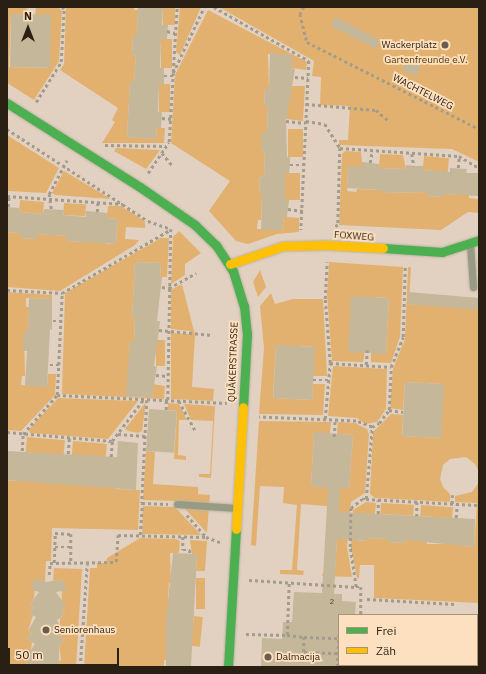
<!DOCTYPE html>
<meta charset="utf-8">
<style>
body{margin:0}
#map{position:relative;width:486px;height:674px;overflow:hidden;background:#e2d1c0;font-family:"IBM Plex Sans",sans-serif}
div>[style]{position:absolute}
.green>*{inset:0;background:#e3b16f;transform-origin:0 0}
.building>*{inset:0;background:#c5b79a;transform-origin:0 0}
.path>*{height:2.5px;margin-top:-1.25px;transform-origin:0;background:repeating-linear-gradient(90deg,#a19c8b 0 3px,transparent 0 6px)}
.roads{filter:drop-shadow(0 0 1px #beb1a3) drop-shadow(0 0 1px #beb1a3)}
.lane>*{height:7px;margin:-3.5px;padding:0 3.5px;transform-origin:3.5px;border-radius:3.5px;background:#979b84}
.fast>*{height:9px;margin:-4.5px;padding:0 4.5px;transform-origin:4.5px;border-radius:4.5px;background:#4caf50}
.slow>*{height:9px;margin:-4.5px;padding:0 4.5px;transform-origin:4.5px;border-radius:4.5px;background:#ffc107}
.dots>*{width:11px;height:11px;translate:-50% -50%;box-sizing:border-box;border:2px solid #fde0bf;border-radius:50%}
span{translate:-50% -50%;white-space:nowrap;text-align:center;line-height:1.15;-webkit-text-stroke:3.5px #fde0bf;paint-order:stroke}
.number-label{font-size:8px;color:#514535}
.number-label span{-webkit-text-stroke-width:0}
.poi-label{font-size:10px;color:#2a1f13}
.right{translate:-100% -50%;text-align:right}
.left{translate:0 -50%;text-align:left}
.park-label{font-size:10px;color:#593601}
.street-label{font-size:10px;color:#2a1f13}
.frame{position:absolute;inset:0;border:8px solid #2a1f13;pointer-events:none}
.legend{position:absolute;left:338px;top:614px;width:140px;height:52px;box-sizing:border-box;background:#fde0bf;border:1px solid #a9937a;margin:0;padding:5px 7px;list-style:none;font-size:12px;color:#2a1f13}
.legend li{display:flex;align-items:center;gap:8px;height:20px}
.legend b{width:20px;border:1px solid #a9937a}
.north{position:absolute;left:8px;top:8px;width:40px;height:40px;-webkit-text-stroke:3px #fde0bf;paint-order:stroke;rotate:0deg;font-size:11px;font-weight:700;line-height:16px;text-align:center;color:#2a1f13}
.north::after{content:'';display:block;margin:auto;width:14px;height:18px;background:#2a1f13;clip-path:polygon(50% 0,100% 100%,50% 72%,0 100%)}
.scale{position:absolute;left:8px;top:648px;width:111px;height:18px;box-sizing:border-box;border:2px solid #2a1f13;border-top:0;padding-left:5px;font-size:12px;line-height:14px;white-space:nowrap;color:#2a1f13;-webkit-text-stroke:3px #fde0bf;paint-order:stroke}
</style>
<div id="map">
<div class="green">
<div style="clip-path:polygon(7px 7px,27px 7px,26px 15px,11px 14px,9px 67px,48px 68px,51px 15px,35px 15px,36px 7px,58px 7px,62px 11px,59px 61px,34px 100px,7px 83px)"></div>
<div style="clip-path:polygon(66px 7px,134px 7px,134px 10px,138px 10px,137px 35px,133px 35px,132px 55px,136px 56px,134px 82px,130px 82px,127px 137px,156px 139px,157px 128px,165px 128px,164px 143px,102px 143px,115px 122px,112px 120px,118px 108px,60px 70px,64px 64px)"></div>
<div style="left:163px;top:7px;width:12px;height:18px"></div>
<div style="clip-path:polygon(180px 7px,201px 7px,180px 55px,176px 52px)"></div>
<div style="clip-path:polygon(219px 7px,479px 7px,479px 162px,452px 149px,339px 145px,339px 140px,348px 140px,350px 106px,320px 105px,321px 77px,312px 76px,314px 61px)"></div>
<div style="clip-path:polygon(208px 10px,307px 62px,306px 70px,292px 68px,292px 55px,268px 54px,269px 89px,265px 89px,264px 106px,268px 106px,267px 132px,261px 151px,265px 150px,264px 177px,260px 176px,259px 194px,262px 194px,261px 220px,258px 220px,257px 229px,282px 230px,284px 217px,287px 217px,299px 218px,299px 232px,277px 234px,248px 244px,236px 241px,209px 211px,230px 181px,171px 143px,175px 75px)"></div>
<div style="left:161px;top:39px;width:11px;height:29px"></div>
<div style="left:159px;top:84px;width:11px;height:28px"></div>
<div style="clip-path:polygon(291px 86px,305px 86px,303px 121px,286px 119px)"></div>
<div style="left:288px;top:129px;width:15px;height:28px"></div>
<div style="clip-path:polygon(7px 135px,59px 168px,46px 193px,7px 191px)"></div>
<div style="clip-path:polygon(116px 148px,160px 150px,146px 169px,114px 151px)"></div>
<div style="clip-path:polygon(345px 151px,361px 152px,362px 162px,362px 167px,348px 167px,347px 191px,356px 192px,357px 189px,382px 190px,382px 193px,426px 192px,426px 196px,444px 197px,444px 194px,469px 195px,469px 198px,478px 199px,479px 193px,479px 213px,468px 212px,441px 230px,339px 225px,342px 154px)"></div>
<div style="clip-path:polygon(380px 154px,403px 155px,406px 169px,379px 168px)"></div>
<div style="left:424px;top:156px;width:25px;height:14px;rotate:5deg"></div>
<div style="clip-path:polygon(64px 171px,111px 199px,55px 195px,52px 193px)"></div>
<div style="left:285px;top:173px;width:15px;height:27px"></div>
<div style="left:20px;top:200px;width:24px;height:12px;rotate:5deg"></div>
<div style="left:64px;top:203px;width:22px;height:12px;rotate:3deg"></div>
<div style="clip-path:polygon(108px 206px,121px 206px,145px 221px,145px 228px,126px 227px,125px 239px,139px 240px,135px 245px,60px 291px,7px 287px,7px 232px,20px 233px,20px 238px,37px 239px,37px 234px,67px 236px,66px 241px,83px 242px,106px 239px,106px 244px,116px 244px,118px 219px,107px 218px)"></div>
<div style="clip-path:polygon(179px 231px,201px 253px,185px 264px,185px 275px,171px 284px,173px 237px)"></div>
<div style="clip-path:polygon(161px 238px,169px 238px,167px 277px,160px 277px,161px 263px,135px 262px,132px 316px,135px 317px,134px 342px,130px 342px,127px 396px,152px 397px,153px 384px,165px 386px,164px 399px,62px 394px,65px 293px)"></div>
<div style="clip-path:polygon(329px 262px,403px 267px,400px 337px,391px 363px,371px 362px,371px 353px,386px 353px,389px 298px,375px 297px,363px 362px,332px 361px,327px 295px)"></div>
<div style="clip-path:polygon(408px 267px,411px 267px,409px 304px,479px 309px,479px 472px,475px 464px,466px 457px,450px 459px,443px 465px,440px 479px,443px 487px,450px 494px,450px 502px,375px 498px,370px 494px,373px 432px,391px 414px,403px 415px,402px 436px,441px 438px,443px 384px,405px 382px,403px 410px,390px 408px,393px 369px,405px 339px)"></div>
<div style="clip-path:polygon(260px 270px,266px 287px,258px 297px,253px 282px)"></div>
<div style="clip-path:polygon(182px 284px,195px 335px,192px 387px,214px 389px,213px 401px,171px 399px,171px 333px,190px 334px,190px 331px,171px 329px,171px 290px)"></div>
<div style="clip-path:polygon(7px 292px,52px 295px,52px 299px,26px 298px,26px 307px,29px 307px,28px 332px,24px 332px,25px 376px,22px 376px,21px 385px,47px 387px,48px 374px,56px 374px,55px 395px,21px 431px,7px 430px)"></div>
<div style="clip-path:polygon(271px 293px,275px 304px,293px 299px,323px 299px,327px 376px,313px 376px,314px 347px,300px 346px,299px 349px,276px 345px,273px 398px,312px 400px,313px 384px,325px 384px,323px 415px,259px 414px,264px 348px,260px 306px)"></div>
<div style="left:156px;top:340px;width:9px;height:26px"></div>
<div style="clip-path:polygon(333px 366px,387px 369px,386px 409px,377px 422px,365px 424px,357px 418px,328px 416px)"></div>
<div style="clip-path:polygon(58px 398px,138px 401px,108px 439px,30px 433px,29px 429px)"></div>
<div style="clip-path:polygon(146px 402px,142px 431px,138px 433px,128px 431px,125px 429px)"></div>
<div style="clip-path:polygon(168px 403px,179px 404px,187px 420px,179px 420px,178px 455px,186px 456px,186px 460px,174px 459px,177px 411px,168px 410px)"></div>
<div style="clip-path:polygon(184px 404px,215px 406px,211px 478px,199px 477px,199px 474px,210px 474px,213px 421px,191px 420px)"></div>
<div style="clip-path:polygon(259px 421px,331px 422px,330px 434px,314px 433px,311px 486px,336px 488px,349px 488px,353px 435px,337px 434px,338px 422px,355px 423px,367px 429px,369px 434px,365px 493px,351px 502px,347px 547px,352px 577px,322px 576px,323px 572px,335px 572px,339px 507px,301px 504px,297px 570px,304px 571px,303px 575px,280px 574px,280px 570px,292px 570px,297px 505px,283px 503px,284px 487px,260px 486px,256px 546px,251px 545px)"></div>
<div style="left:27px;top:437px;width:38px;height:15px;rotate:5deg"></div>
<div style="left:73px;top:441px;width:34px;height:14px;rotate:5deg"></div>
<div style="clip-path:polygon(146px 451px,155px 452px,153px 484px,198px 487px,198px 494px,210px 495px,207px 533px,178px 501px,143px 500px)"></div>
<div style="clip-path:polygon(17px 478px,35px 482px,116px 484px,116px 489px,140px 490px,138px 530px,52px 528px,51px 561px,46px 561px,45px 581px,35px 590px,34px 598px,30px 604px,34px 607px,29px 613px,33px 615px,28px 631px,32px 633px,27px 639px,32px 642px,31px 650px,26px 657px,30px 659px,26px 665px,28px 667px,7px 667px,7px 480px,17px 481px)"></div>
<div style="clip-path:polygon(479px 482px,479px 603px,374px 598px,374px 565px,360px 565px,359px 578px,357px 578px,351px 547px,353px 510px,366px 502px,376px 503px,375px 514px,358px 541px,366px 541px,366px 538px,388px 539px,388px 542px,404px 543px,405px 540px,427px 541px,427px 544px,465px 544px,465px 546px,474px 547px,477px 503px,455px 502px,455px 496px,472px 492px)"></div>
<div style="left:381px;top:503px;width:33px;height:11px;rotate:3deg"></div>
<div style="left:421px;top:505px;width:32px;height:11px;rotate:4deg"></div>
<div style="clip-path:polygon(143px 506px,175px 507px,201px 535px,142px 534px)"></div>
<div style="clip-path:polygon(140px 538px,176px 539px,180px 541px,179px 553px,170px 553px,171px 583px,169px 583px,168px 599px,170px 600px,166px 622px,167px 660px,164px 660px,164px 667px,84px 667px,90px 568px,97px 568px,97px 563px,106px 563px,107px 558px)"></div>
<div style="clip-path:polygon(190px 540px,207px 541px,205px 571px,196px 571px,197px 554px,192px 554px)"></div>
<div style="clip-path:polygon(54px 568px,82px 569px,76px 667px,59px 667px,58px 662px,61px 660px,59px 644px,64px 641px,59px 634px,63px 632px,60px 626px,60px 618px,65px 614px,61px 609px,62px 591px,66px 590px,62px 579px,53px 581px)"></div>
<div style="left:196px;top:578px;width:9px;height:31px"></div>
<div style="left:194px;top:616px;width:9px;height:30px;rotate:6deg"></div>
</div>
<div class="building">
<div style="clip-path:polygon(138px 7px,163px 7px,162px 25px,168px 25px,167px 39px,161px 39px,160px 68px,164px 68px,164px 84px,159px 84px,158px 112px,162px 112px,161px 128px,157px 128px,156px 139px,127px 137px,130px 81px,134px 82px,136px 56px,132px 55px,133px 35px,137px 35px)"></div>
<div style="left:11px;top:14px;width:40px;height:53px;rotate:1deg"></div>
<div style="left:335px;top:17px;width:51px;height:10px;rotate:27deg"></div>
<div style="clip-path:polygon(270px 53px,292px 55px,292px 68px,295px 69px,286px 121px,287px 157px,290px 156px,290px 165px,289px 173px,285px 173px,285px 200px,289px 200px,287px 217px,284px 217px,282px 230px,261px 230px,262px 194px,259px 194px,260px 176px,264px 177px,265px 150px,261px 151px,262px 132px,267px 132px,268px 106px,264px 106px,265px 89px,269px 89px)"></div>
<div style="left:407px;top:57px;width:16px;height:14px;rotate:22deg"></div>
<div style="clip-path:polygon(362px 162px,379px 164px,379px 168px,406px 169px,406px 165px,414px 166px,423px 166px,423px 170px,450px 172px,450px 168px,467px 169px,466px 173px,479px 173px,479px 196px,444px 194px,444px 197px,426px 196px,426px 192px,382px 193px,382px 190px,347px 188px,348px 166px,362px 167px)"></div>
<div style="clip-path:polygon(7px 207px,19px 208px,19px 212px,43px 214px,44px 209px,64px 210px,63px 215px,86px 217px,86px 211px,108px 213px,107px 218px,118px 219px,116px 244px,66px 241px,67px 236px,37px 234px,37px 239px,20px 238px,20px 233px,7px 232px)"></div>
<div style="clip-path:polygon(135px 262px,161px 263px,160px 277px,162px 277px,157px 321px,160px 321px,159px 330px,154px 366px,157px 367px,152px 397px,126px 396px,130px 341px,134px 342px,135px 317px,132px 316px)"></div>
<div style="left:409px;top:292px;width:70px;height:12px;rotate:5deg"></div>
<div style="left:351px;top:296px;width:38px;height:56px;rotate:3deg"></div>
<div style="clip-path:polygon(29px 298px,52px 299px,52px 330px,50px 329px,47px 387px,25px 386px,27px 351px,23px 351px,24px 332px,28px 332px)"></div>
<div style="left:276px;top:345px;width:39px;height:53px;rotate:3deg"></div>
<div style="left:405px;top:382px;width:39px;height:54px;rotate:3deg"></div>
<div style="left:149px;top:409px;width:28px;height:42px;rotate:4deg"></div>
<div style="clip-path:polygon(314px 432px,353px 435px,349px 488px,340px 488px,339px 512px,475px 519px,474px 547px,405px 540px,404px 543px,388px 542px,388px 539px,366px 538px,366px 541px,337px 539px,334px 594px,342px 594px,342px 601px,356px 602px,355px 615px,339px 615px,339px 667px,261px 667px,262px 638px,282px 639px,283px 622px,292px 622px,294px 592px,322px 593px,328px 488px,311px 486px)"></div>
<div style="clip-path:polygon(118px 441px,138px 443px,136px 490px,7px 480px,7px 451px,117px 457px)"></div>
<div style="clip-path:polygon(173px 553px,197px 554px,191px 667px,166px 667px,166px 621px)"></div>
<div style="clip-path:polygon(36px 578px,47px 582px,62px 579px,66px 589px,69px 590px,56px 592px,66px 606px,61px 609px,65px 614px,57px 620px,63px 632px,59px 634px,64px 641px,59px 644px,59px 667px,25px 667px,30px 659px,26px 657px,35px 644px,27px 639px,32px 633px,28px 631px,36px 617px,29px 613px,34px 607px,30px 604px,39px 592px,30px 589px)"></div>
</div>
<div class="path">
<div style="left:214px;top:7px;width:109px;rotate:29.6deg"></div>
<div style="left:309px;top:61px;width:169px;rotate:92.7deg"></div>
<div style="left:304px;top:7px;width:8px;rotate:120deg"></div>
<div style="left:300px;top:14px;width:29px;rotate:76deg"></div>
<div style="left:307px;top:42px;width:193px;rotate:26.8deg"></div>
<div style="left:30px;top:14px;width:7px;rotate:-90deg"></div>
<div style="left:167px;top:31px;width:8px;rotate:14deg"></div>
<div style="left:173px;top:72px;width:65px;rotate:-86.5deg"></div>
<div style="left:164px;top:76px;width:9px"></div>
<div style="left:295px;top:77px;width:13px;rotate:4deg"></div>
<div style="left:36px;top:102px;width:47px;rotate:-58deg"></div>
<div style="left:61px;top:62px;width:53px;rotate:-86.8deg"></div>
<div style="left:64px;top:9px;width:3px;rotate:-135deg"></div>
<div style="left:306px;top:104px;width:70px;rotate:4.9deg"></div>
<div style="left:376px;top:110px;width:17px;rotate:40deg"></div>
<div style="left:162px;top:118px;width:9px;rotate:6deg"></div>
<div style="left:286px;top:121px;width:19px;rotate:6deg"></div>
<div style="left:306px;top:121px;width:19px;rotate:9deg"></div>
<div style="left:325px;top:124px;width:28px;rotate:58deg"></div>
<div style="left:340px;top:148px;width:77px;rotate:91.5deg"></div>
<div style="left:338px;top:225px;width:6px;rotate:149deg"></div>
<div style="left:7px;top:129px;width:168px;rotate:33.1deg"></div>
<div style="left:148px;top:221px;width:24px;rotate:19deg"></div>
<div style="left:171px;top:229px;width:172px;rotate:91deg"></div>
<div style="left:105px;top:145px;width:61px;rotate:0.9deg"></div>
<div style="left:340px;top:148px;width:119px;rotate:3.8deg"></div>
<div style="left:459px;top:156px;width:23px;rotate:31deg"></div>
<div style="left:162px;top:153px;width:16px;rotate:50deg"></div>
<div style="left:412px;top:154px;width:12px;rotate:81deg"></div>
<div style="left:370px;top:163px;width:12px;rotate:-81deg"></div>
<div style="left:290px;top:165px;width:14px"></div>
<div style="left:458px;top:168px;width:12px;rotate:-85deg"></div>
<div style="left:148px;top:173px;width:37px;rotate:-56deg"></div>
<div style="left:169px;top:142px;width:69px;rotate:-86.7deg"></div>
<div style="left:173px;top:73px;width:73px;rotate:-64.8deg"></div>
<div style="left:7px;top:196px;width:116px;rotate:3.9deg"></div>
<div style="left:8px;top:207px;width:11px;rotate:-85deg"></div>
<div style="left:51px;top:209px;width:15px;rotate:-98deg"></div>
<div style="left:49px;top:194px;width:38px;rotate:-62deg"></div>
<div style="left:288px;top:209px;width:15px;rotate:8deg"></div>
<div style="left:97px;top:212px;width:11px;rotate:-85deg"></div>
<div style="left:162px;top:287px;width:7px;rotate:8deg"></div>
<div style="left:169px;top:288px;width:31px;rotate:-29deg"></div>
<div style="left:7px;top:290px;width:55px;rotate:3.1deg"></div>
<div style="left:53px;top:321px;width:8px"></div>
<div style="left:159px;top:330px;width:54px;rotate:5.3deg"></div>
<div style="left:330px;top:363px;width:61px;rotate:3.8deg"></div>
<div style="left:50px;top:365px;width:9px"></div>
<div style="left:366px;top:365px;width:15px;rotate:-86deg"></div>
<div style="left:156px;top:375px;width:12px;rotate:5deg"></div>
<div style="left:313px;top:380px;width:16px"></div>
<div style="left:57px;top:395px;width:170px;rotate:2.7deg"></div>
<div style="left:147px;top:400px;width:103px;rotate:92.8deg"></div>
<div style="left:142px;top:503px;width:26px;rotate:2deg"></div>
<div style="left:179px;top:401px;width:33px;rotate:61deg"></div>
<div style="left:166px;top:410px;width:9px;rotate:-90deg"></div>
<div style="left:389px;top:410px;width:14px;rotate:8deg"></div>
<div style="left:325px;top:419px;width:56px;rotate:-84.9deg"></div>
<div style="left:330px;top:363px;width:64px;rotate:-94.5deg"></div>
<div style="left:325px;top:299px;width:37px;rotate:-87deg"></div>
<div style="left:372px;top:427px;width:8px;rotate:-30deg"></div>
<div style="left:379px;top:423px;width:16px;rotate:-52deg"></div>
<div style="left:389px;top:410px;width:43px;rotate:-87.3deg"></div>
<div style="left:391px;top:367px;width:32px;rotate:-68deg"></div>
<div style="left:403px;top:337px;width:72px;rotate:-88.4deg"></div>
<div style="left:7px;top:432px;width:105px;rotate:4.9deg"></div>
<div style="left:118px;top:434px;width:27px;rotate:4deg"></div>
<div style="left:334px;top:437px;width:17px;rotate:-87deg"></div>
<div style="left:22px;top:451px;width:17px;rotate:-87deg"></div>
<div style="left:23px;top:434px;width:52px;rotate:-48.9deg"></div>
<div style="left:57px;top:395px;width:102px;rotate:-87.2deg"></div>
<div style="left:62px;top:293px;width:125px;rotate:-30.3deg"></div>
<div style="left:68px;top:454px;width:16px;rotate:-86deg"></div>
<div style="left:111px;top:457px;width:16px;rotate:-86deg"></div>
<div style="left:112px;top:441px;width:51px;rotate:-52.9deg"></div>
<div style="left:366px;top:499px;width:111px;rotate:3.1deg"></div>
<div style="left:417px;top:502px;width:14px;rotate:90deg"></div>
<div style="left:452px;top:504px;width:9px;rotate:-90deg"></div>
<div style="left:378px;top:514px;width:14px;rotate:-90deg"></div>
<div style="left:187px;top:515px;width:29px;rotate:49deg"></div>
<div style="left:206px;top:537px;width:15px;rotate:20deg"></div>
<div style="left:456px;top:518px;width:14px;rotate:-86deg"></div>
<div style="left:140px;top:535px;width:32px;rotate:-86deg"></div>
<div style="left:183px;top:537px;width:13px;rotate:90deg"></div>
<div style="left:183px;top:550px;width:7px"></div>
<div style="left:190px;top:550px;width:4px;rotate:90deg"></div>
<div style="left:55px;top:547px;width:16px"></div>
<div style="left:54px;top:563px;width:30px;rotate:-88deg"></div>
<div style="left:55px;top:533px;width:16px;rotate:4deg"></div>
<div style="left:71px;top:534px;width:30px;rotate:90deg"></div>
<div style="left:49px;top:575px;width:12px;rotate:-85deg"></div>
<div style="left:50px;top:563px;width:66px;rotate:-0.9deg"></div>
<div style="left:116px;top:562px;width:27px;rotate:-86deg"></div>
<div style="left:118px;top:535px;width:88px;rotate:1.3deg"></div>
<div style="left:249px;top:580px;width:107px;rotate:3.7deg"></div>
<div style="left:356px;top:587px;width:40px;rotate:-98.5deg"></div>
<div style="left:350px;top:547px;width:39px;rotate:-89deg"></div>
<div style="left:351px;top:508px;width:14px;rotate:-39deg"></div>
<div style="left:362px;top:499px;width:4px"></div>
<div style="left:366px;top:499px;width:72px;rotate:-85.2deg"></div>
<div style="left:372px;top:427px;width:17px;rotate:-159deg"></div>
<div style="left:356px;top:421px;width:97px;rotate:-177.6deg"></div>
<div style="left:356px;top:587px;width:5px"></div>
<div style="left:361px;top:587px;width:28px;rotate:90deg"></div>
<div style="left:367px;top:599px;width:87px;rotate:3.3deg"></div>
<div style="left:246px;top:634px;width:41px;rotate:1.4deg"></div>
<div style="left:287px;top:635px;width:52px;rotate:-87.8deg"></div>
<div style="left:287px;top:635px;width:17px;rotate:7deg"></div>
<div style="left:304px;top:637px;width:15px;rotate:90deg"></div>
<div style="left:304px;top:652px;width:34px;rotate:2deg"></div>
<div style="left:304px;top:637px;width:34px;rotate:2deg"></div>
<div style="left:80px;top:667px;width:103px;rotate:-86.1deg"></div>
<div style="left:337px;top:667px;width:33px;rotate:-87deg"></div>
<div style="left:360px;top:667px;width:2px;rotate:-90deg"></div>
</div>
<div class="roads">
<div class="lane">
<div style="left:470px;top:244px;width:43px;rotate:86deg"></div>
<div style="left:177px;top:504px;width:60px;rotate:3.8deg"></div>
</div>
<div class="fast">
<div style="left:7px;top:103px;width:157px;rotate:32.3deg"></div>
<div style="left:140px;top:187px;width:67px;rotate:34.6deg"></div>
<div style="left:195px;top:225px;width:29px;rotate:44deg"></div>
<div style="left:216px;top:245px;width:31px;rotate:57deg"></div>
<div style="left:233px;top:271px;width:37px;rotate:73deg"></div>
<div style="left:244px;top:306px;width:28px;rotate:84deg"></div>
<div style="left:247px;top:334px;width:73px;rotate:93.1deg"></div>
<div style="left:383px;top:248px;width:59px;rotate:3.9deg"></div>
<div style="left:442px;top:252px;width:39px;rotate:-18deg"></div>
<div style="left:228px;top:667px;width:138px;rotate:-86.7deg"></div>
</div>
<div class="slow">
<div style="left:230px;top:264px;width:56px;rotate:-18.8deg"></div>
<div style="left:283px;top:246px;width:44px;rotate:-1.3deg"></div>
<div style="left:327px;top:245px;width:56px;rotate:3.1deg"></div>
<div style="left:236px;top:529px;width:122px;rotate:-86.7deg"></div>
</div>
</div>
<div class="dots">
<div style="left:445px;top:45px;background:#6a5d50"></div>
<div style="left:46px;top:630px;background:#6a5d50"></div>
<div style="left:268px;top:657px;background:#6a5d50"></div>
</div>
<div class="number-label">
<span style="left:332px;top:602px">2</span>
</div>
<div class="poi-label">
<span class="right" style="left:437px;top:45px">Wackerplatz</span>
<span class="left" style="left:54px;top:630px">Seniorenhaus</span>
<span class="left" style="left:276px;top:657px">Dalmacija</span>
</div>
<div class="park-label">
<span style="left:426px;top:60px">Gartenfreunde e.V.</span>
</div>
<div class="street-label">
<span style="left:423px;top:92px;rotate:27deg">WACHTELWEG</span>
<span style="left:354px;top:236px;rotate:4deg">FOXWEG</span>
<span style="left:233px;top:362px;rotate:-88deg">QUÄKERSTRASSE</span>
</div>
<div class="frame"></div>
<ul class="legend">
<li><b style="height:5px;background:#4caf50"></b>Frei</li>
<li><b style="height:5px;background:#ffc107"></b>Zäh</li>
</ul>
<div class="north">N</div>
<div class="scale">50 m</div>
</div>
